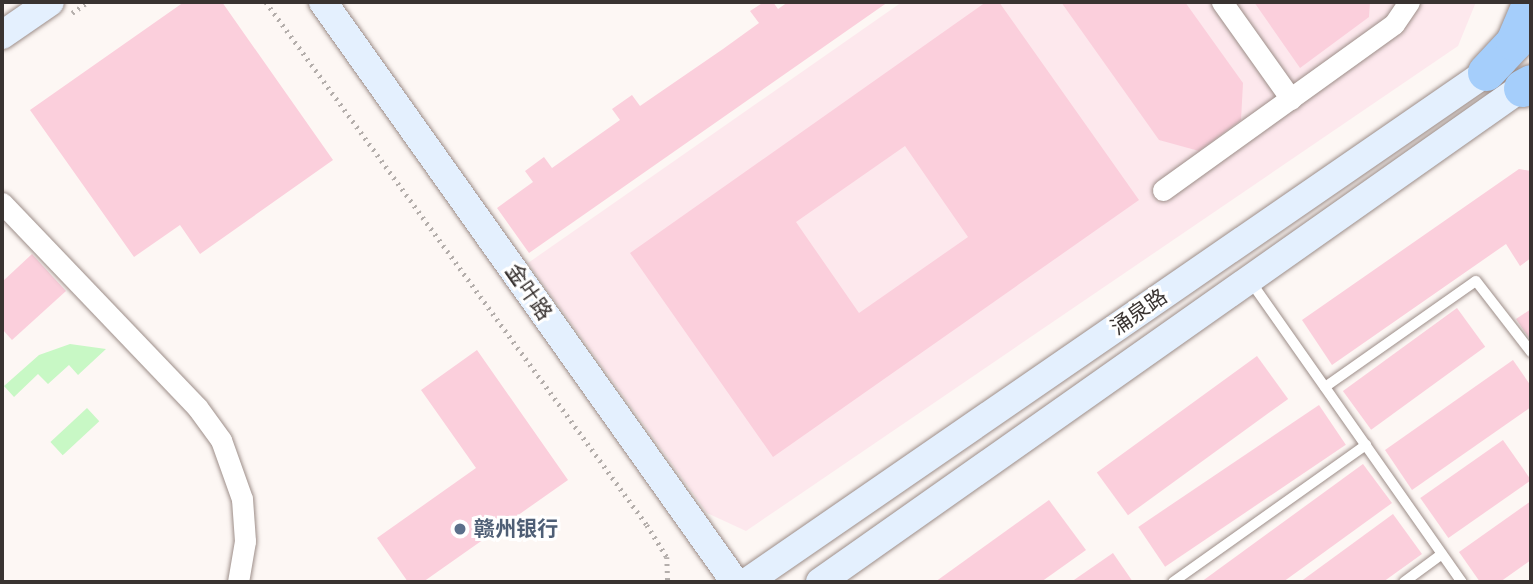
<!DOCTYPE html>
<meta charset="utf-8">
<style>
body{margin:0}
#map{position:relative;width:1533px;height:584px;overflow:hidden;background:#fdf7f4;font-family:"Roboto Condensed","Noto Sans SC",sans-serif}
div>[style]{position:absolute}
.commercial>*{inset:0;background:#fde8ed}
.green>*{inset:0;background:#c8f8c5;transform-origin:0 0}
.building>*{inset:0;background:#fbcfdc;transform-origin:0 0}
.path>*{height:4.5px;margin-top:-2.25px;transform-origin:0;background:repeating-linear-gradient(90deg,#b4aeab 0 2px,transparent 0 7px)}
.roads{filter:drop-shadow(0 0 2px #9d8e89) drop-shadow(0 0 2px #9d8e89)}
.lane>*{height:10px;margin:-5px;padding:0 5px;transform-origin:5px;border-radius:5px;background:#fff}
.street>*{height:21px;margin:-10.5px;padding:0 10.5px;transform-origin:10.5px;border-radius:10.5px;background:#fff}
.secondary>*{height:28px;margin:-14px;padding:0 14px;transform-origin:14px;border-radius:14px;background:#e4f0fe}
.highway>*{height:37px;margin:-18.5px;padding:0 18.5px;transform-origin:18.5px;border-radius:18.5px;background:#a5cefb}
.dots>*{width:19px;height:19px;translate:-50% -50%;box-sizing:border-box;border:4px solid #fff;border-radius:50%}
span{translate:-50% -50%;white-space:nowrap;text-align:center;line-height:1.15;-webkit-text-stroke:6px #fff;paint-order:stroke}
.street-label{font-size:21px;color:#393331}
.service-label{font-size:21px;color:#4e5e75;font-weight:700}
.left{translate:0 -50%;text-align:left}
.frame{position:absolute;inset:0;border:4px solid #393331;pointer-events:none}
</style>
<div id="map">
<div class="commercial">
<div style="clip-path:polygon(902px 2px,1476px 2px,1458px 46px,746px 531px,707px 513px,528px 263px)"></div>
</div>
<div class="green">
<div style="clip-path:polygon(70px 344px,106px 349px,78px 375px,69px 365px,48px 384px,38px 374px,14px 397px,4px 386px,39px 355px)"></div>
<div style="left:87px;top:408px;width:18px;height:50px;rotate:47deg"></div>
</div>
<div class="building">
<div style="clip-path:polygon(184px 2px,222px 2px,333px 160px,200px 254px,180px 225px,134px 257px,30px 110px)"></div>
<div style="clip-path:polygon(764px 2px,773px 2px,778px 9px,788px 2px,888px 2px,529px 253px,497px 208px,533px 182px,525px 171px,544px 157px,552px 168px,620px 120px,612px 109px,632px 95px,640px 106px,723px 49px,759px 23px,750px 11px)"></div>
<div style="clip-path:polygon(evenodd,986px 2px,999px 2px,1139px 200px,773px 457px,630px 253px,986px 2px,905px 146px,968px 237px,859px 313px,796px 222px,905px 146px)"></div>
<div style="clip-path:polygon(1061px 2px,1185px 2px,1243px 83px,1241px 120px,1199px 151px,1159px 140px)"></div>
<div style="clip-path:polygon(1254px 2px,1370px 2px,1369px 17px,1300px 68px)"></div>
<div style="clip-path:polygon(1519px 169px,1531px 171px,1531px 258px,1520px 266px,1506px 244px,1332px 365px,1302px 320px)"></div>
<div style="clip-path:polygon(32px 254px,66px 291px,12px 340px,2px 329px,2px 282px)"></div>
<div style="left:1457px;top:308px;width:48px;height:141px;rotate:54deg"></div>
<div style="clip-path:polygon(1531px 309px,1531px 341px,1516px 319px)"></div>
<div style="clip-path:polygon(477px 350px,568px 480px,423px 582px,408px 582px,377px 538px,476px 468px,421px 390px)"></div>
<div style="left:1257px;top:356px;width:53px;height:198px;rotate:54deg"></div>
<div style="clip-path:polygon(1513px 360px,1531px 386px,1531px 407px,1412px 490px,1385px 450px)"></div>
<div style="left:1319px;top:405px;width:48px;height:218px;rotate:56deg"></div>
<div style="left:1503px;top:440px;width:49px;height:101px;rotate:55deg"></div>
<div style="clip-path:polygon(1363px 464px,1392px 503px,1283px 582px,1201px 582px)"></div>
<div style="clip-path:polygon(1049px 500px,1086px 550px,1041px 582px,935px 582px)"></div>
<div style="clip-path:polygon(1531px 501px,1531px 560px,1500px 582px,1480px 582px,1459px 552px)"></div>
<div style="clip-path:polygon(1393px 514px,1422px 554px,1383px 582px,1300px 582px)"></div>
<div style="clip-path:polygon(1113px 553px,1133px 582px,1071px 582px)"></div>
</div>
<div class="path">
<div style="left:266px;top:2px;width:647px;rotate:53.93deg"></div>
<div style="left:647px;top:525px;width:38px;rotate:58deg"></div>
<div style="left:667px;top:557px;width:25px;rotate:88deg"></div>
<div style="left:72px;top:13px;width:19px;rotate:-35deg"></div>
</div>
<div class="roads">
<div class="lane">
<div style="left:1251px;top:282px;width:367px;rotate:54.9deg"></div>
<div style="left:1325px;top:387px;width:184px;rotate:-35.1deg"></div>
<div style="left:1476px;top:281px;width:90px;rotate:52.2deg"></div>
<div style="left:1173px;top:582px;width:237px;rotate:-35.4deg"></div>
<div style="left:1404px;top:582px;width:47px;rotate:-36.4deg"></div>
</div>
<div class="street">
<div style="left:1222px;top:2px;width:119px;rotate:54.6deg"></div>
<div style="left:1163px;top:190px;width:284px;rotate:-35.7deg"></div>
<div style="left:1394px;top:24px;width:27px;rotate:-56deg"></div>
<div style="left:2px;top:203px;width:282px;rotate:46.3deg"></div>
<div style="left:197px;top:407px;width:41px;rotate:54deg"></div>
<div style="left:221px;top:440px;width:63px;rotate:70.4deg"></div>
<div style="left:242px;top:499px;width:42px;rotate:85.9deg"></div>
<div style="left:245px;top:541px;width:42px;rotate:99.7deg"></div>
</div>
<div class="secondary">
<div style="left:323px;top:2px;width:711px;rotate:54.61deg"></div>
<div style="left:2px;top:35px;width:58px;rotate:-34.5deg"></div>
<div style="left:747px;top:582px;width:918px;rotate:-34.57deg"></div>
<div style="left:820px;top:582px;width:870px;rotate:-35.17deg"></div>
</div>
<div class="highway">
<div style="left:1486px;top:72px;width:41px;rotate:-47deg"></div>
<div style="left:1514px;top:42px;width:43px;rotate:-67deg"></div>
<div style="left:1522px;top:88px;width:10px;rotate:-29deg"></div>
</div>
</div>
<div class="dots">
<div style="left:460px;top:529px;background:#5c6f8a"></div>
</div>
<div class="street-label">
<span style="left:529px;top:292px;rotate:55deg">金叶路</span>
<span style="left:1139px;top:312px;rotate:-35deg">涌泉路</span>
</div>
<div class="service-label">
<span class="left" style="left:474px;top:529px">赣州银行</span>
</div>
<div class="frame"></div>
</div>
